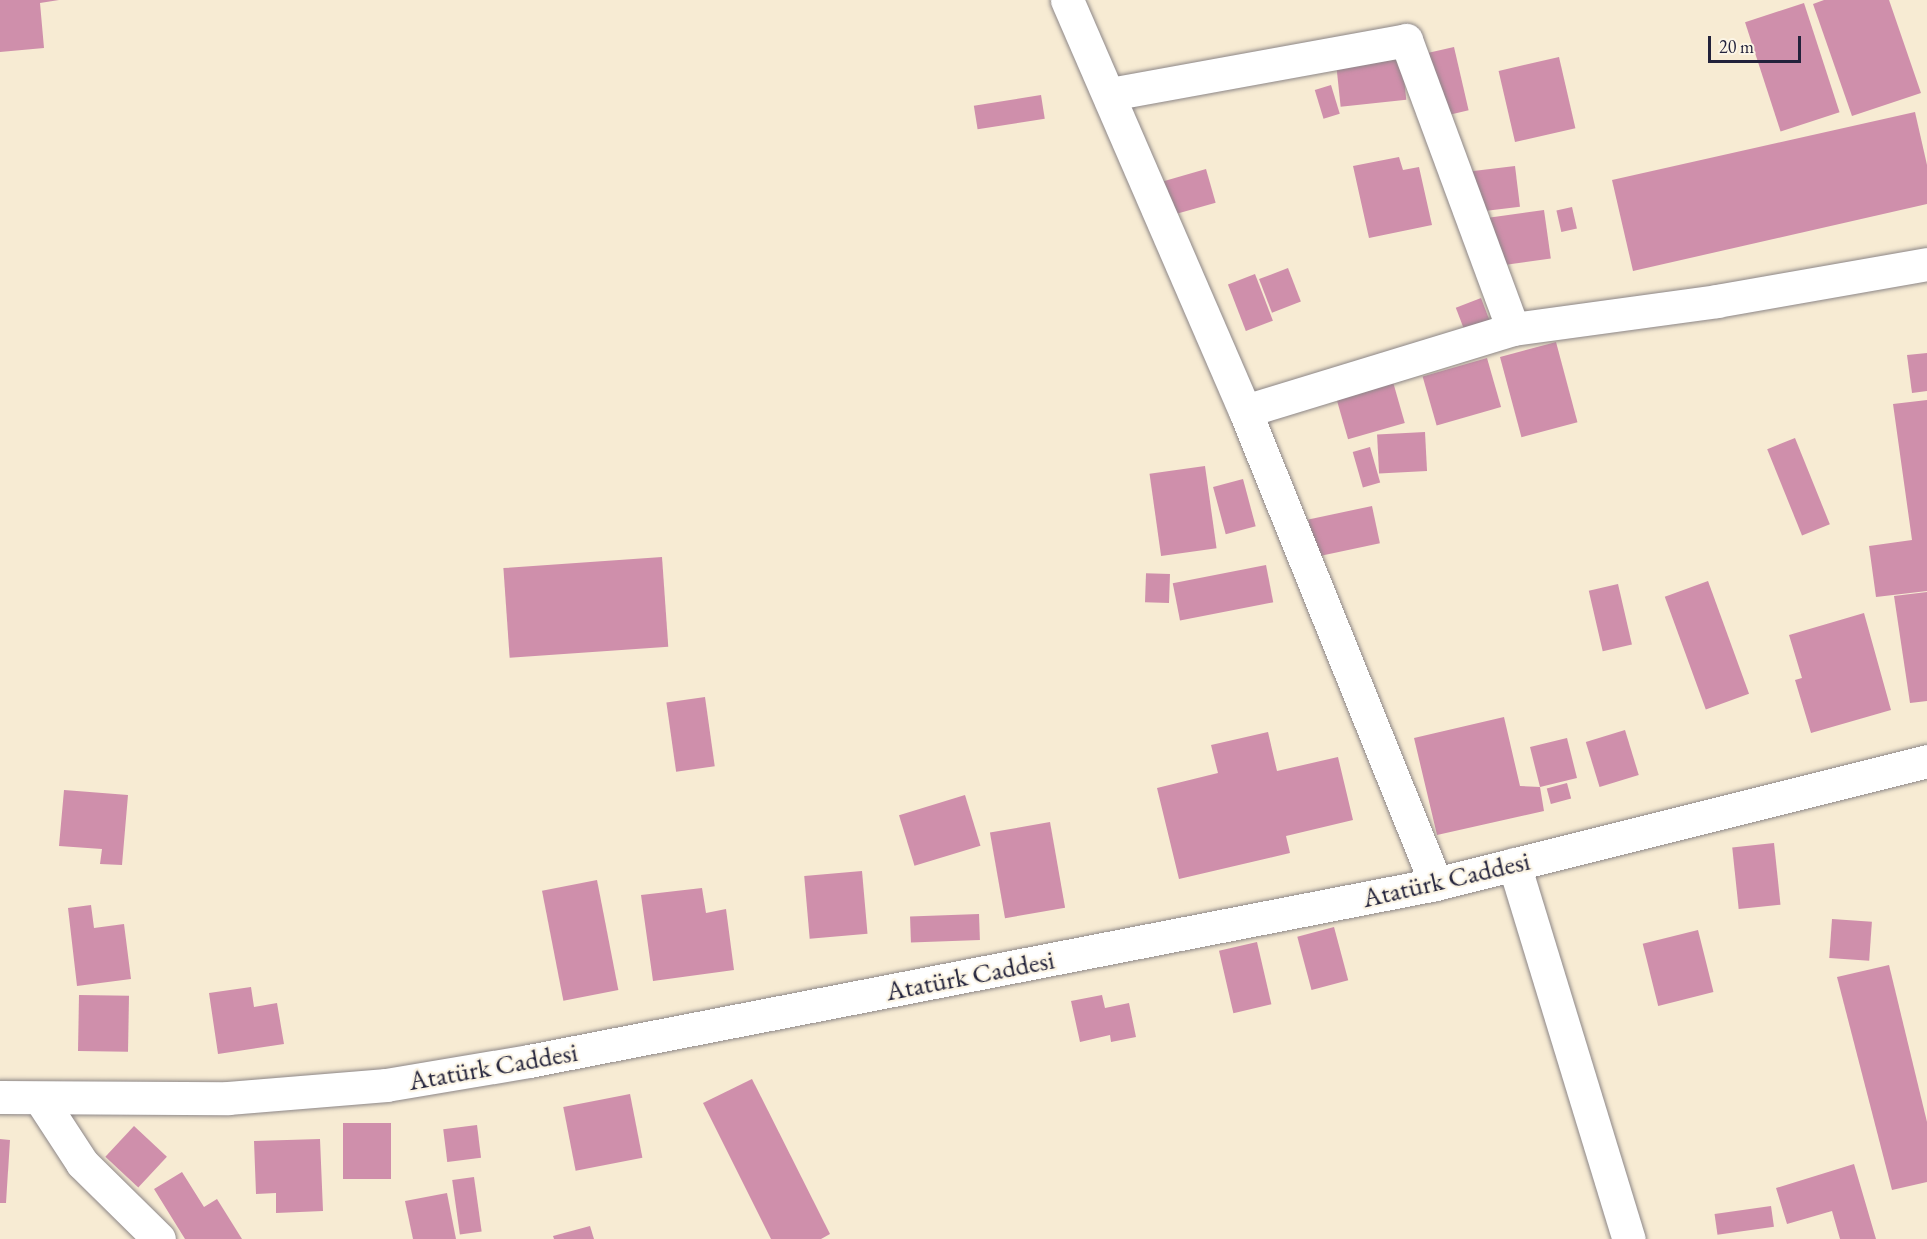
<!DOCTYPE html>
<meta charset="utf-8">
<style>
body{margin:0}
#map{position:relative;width:1927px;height:1239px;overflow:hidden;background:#f7ebd3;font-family:"EB Garamond",serif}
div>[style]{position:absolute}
.building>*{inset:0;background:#cf8fab;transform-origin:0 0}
.roads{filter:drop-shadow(0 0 2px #8c8687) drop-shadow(0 0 2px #8c8687)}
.minor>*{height:33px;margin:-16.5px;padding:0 16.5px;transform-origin:16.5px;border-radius:16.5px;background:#fff}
span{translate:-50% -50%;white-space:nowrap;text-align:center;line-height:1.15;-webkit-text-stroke:4.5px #fcf5e5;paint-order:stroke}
.street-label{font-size:27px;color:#22223b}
.scale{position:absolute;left:1708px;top:36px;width:93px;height:27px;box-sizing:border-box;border:3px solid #22223b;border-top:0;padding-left:8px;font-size:18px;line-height:21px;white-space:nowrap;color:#22223b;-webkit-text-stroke:4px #fcf5e5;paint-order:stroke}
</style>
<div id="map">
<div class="building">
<div style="clip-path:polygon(0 0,59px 0,40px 3px,44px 48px,0 52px)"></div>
<div style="clip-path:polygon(1824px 0,1889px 0,1921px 93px,1852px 116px,1813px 4px)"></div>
<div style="left:1804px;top:3px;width:115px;height:62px;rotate:72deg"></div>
<div style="left:1454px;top:47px;width:65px;height:26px;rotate:77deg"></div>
<div style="left:1559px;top:57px;width:73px;height:62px;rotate:77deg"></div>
<div style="left:1402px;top:59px;width:41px;height:66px;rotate:84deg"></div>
<div style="left:1331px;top:85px;width:30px;height:17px;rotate:73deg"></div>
<div style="left:1041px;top:95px;width:24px;height:68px;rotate:81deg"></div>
<div style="clip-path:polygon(1915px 112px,1927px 165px,1927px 204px,1633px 271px,1612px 180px)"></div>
<div style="clip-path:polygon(1399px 157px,1403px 170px,1419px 167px,1432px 225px,1369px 238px,1353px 166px)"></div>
<div style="left:1515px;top:166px;width:41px;height:46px;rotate:83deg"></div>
<div style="left:1206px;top:169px;width:35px;height:46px;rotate:74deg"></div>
<div style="left:1572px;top:207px;width:22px;height:16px;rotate:77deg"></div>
<div style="left:1544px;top:210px;width:49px;height:56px;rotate:82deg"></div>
<div style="left:1288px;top:268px;width:36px;height:31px;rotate:69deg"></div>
<div style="left:1255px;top:274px;width:50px;height:29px;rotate:69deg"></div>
<div style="left:1481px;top:298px;width:34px;height:27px;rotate:69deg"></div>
<div style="left:1556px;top:342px;width:83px;height:58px;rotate:75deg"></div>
<div style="clip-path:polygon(1927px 353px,1927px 391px,1912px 393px,1907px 355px)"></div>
<div style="left:1487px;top:358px;width:51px;height:67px;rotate:74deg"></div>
<div style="left:1391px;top:375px;width:50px;height:59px;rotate:74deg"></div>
<div style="clip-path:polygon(1927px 400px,1927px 591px,1876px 597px,1869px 546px,1912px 540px,1893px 404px)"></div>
<div style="left:1425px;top:432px;width:39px;height:48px;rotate:87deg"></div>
<div style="left:1795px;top:438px;width:93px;height:30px;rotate:68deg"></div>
<div style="left:1370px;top:447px;width:37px;height:18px;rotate:74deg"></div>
<div style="left:1205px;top:466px;width:83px;height:56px;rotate:82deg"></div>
<div style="left:1243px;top:479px;width:49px;height:31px;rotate:75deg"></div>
<div style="left:1372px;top:506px;width:38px;height:65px;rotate:78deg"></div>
<div style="left:662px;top:557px;width:90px;height:159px;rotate:86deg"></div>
<div style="left:1266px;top:565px;width:38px;height:95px;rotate:79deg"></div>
<div style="left:1170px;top:574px;width:29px;height:24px;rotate:92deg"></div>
<div style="left:1708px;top:581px;width:120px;height:46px;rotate:70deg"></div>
<div style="left:1618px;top:584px;width:62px;height:30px;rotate:77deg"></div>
<div style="clip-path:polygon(1927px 592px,1927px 701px,1910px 703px,1894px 596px)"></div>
<div style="clip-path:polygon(1864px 613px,1891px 710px,1811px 733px,1795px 680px,1802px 678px,1789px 635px)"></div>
<div style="left:705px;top:697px;width:70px;height:39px;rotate:82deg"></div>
<div style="clip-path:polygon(1504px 717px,1520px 786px,1540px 787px,1530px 747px,1567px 738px,1577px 778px,1540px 787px,1544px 811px,1437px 835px,1414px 738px)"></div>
<div style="left:1625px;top:730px;width:47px;height:41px;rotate:73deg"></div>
<div style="clip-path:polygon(1268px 732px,1277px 771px,1338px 757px,1353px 820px,1286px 836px,1290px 853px,1179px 879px,1157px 788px,1218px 773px,1211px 745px)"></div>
<div style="left:1567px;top:783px;width:16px;height:21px;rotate:75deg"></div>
<div style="clip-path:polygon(64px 790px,128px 795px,122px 865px,100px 864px,102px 849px,59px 846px)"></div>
<div style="left:965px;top:795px;width:53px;height:69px;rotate:73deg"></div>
<div style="left:1050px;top:822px;width:87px;height:61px;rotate:80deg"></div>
<div style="left:1774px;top:843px;width:62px;height:42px;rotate:84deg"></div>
<div style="left:862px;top:871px;width:63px;height:58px;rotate:85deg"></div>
<div style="left:597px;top:880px;width:112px;height:56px;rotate:79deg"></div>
<div style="clip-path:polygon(702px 888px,706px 913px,726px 909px,734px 970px,653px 981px,641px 895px)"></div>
<div style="clip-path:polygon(91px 905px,94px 928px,124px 924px,131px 979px,77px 986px,68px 908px)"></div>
<div style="left:979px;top:914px;width:26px;height:69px;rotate:88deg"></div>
<div style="left:1832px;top:919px;width:40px;height:39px;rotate:4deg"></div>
<div style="left:1334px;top:927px;width:55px;height:38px;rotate:75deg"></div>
<div style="left:1698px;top:930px;width:64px;height:57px;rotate:76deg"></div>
<div style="left:1257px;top:942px;width:64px;height:39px;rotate:77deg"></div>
<div style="clip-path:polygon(1889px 965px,1927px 1122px,1927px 1182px,1892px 1190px,1837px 977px)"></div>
<div style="clip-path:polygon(251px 987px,254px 1007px,277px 1003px,284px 1044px,218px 1054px,209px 993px)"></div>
<div style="left:79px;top:995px;width:50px;height:56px;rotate:1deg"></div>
<div style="clip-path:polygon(1102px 995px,1105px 1008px,1129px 1003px,1136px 1037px,1111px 1042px,1110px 1035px,1080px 1042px,1071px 1001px)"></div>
<div style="clip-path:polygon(752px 1079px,830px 1234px,821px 1239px,771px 1239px,703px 1103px)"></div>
<div style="left:630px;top:1094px;width:65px;height:68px;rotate:79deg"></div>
<div style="left:343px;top:1123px;width:48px;height:56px"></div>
<div style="left:477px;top:1125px;width:33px;height:34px;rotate:83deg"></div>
<div style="left:134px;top:1126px;width:45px;height:42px;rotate:43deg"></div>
<div style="clip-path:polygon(0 1139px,10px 1140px,6px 1203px,0 1203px)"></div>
<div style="clip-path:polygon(320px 1139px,323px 1211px,276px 1213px,276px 1193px,256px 1194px,254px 1141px)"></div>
<div style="clip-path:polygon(1854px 1164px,1876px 1239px,1840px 1239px,1832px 1211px,1787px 1224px,1776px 1188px)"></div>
<div style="clip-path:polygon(182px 1172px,204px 1207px,217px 1199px,242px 1239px,185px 1239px,154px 1189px)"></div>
<div style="left:474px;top:1177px;width:55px;height:22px;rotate:82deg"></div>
<div style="clip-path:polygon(447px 1193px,456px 1239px,413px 1239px,405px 1201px)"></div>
<div style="left:1771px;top:1206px;width:21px;height:57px;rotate:82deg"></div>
<div style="clip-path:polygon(590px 1226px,594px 1239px,554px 1239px,553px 1236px)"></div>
</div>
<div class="roads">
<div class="minor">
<div style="left:1067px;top:0;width:448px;rotate:66.6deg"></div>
<div style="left:1245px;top:411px;width:510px;rotate:68.01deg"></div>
<div style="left:1110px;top:94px;width:301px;rotate:-10.3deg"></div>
<div style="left:1406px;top:40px;width:308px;rotate:69.7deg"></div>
<div style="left:1513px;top:329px;width:280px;rotate:163deg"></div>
<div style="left:1513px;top:329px;width:206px;rotate:-7.8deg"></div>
<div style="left:1717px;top:301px;width:213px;rotate:-10deg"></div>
<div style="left:1514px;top:864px;width:392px;rotate:73deg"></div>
<div style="left:0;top:1097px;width:228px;rotate:0.3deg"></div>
<div style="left:228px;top:1098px;width:159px;rotate:-4.7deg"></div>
<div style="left:386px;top:1085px;width:145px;rotate:-9.5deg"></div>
<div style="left:529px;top:1061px;width:924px;rotate:-11.04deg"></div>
<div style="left:1436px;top:884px;width:506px;rotate:-14.06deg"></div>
<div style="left:41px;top:1100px;width:75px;rotate:56.9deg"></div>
<div style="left:82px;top:1163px;width:108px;rotate:44.6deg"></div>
</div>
</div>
<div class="street-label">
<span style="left:1446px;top:879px;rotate:-13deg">Atatürk Caddesi</span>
<span style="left:970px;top:975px;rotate:-11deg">Atatürk Caddesi</span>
<span style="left:493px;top:1066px;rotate:-10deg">Atatürk Caddesi</span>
</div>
<div class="scale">20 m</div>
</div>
